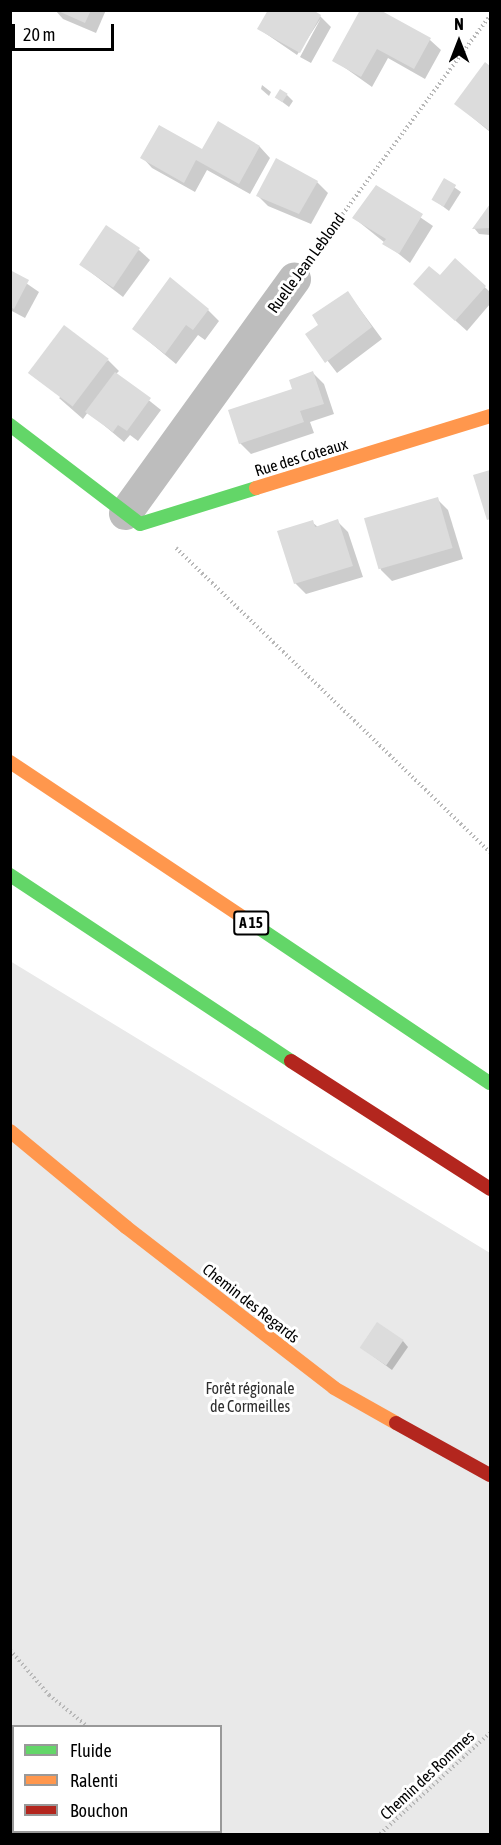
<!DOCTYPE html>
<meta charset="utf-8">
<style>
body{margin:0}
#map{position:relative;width:501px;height:1845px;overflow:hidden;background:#fff;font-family:"Asap Condensed",sans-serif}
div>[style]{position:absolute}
.green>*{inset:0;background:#e9e9e9}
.shadow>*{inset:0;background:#0003}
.building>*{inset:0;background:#dcdcdc;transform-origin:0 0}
.path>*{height:4px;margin-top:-2px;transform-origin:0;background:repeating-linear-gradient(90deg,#b8b8b8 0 1.5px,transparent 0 4.5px)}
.street>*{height:33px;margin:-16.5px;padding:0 16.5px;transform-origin:16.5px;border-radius:16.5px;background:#bdbdbd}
.fast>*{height:14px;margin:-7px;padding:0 7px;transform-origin:7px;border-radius:7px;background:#63d668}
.slow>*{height:14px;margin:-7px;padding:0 7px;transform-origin:7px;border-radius:7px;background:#ff974d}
.jam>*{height:14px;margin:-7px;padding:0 7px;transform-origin:7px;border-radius:7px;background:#b3261e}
span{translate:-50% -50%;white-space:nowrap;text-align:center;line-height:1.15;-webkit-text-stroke:6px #fff;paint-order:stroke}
.shield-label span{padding:2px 4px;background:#fff;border:2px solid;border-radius:4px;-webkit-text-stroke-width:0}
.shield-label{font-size:15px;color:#000;font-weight:700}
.street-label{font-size:16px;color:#000}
.park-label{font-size:16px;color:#2e2e2e}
.frame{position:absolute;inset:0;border:12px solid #000;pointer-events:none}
.legend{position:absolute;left:12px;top:1725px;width:210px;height:108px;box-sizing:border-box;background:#fff;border:2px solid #999;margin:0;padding:8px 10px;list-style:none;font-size:18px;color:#000}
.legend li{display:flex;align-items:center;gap:12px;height:30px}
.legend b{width:30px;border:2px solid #999}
.north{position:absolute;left:429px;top:12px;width:60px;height:60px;-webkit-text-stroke:4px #fff;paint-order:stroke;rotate:0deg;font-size:16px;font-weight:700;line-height:24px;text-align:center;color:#000}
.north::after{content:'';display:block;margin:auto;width:21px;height:27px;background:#000;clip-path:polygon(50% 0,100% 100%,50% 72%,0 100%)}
.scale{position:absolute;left:12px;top:24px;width:102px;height:27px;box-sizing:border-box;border:3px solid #000;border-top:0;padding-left:8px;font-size:18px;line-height:21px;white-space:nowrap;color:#000;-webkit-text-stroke:4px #fff;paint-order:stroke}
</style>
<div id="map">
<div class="green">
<div style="clip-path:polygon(evenodd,10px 961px,490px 1253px,490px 1834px,11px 1834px,10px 961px,14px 1726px,220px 1726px,220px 1832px,14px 1832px,14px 1726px)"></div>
</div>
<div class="shadow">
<div style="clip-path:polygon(55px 10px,106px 10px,96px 33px,63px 19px)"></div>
<div style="clip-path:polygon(361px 10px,430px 40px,441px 50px,425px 79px,388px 58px,372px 87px,334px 60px)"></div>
<div style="clip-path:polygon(320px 16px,331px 27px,311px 63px,300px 57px,321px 18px,297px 55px,259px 29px)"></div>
<div style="clip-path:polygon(485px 64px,490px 68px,490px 132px,456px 104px)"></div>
<div style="clip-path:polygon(262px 85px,271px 92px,269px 96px,261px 89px)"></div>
<div style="clip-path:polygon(287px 95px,293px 101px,289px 107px,277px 98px)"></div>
<div style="clip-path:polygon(218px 123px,260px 147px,270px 158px,250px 194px,207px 170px,195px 192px,152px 168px,142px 157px,203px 151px)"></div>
<div style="clip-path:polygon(277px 160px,317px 182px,328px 193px,311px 224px,268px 206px,257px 195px)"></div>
<div style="clip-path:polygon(444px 180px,461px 192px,449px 211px,433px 199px)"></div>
<div style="clip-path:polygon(376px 187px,433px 226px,410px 263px,354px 218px)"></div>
<div style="clip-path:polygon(490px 207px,490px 235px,479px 234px,474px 228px)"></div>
<div style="clip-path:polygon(139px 250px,150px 260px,123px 297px,80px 264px)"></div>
<div style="clip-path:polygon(455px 260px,490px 292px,490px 304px,467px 331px,426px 294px)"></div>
<div style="clip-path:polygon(10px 272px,39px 292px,25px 318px,10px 310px)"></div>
<div style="clip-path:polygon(348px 293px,382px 339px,337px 373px,307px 334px,320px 326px)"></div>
<div style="clip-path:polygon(208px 310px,219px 321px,205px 340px,198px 335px,176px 364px,134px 329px)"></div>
<div style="clip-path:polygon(108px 360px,119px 371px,116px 374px,161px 410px,138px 441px,130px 435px,124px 442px,88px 412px,83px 419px,59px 398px)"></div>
<div style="clip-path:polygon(313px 373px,324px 384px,334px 414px,310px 422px,314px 433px,251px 454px,240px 443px)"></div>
<div style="clip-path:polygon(490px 471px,490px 521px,475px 476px)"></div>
<div style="clip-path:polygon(437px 499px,448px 510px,463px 559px,392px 581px,381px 570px,366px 521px)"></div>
<div style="clip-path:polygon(337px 521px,348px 532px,363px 577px,306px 594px,295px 583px,312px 522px,318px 527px)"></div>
<div style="clip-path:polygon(403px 1341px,408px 1347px,392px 1370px,362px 1348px)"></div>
</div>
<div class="building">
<div style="clip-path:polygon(56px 10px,91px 10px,85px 23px)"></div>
<div style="clip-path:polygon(268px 10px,313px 10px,321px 15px,300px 53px,257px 29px)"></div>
<div style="clip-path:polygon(360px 10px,380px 10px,431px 38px,414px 69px,377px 49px,361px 77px,332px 61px)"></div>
<div style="clip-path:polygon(485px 62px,490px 66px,490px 131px,454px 104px)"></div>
<div style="left:280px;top:89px;width:9px;height:10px;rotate:32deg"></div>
<div style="clip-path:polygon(218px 121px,260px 146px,239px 184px,196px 160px,184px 183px,140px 158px,159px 125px,202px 149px)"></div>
<div style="clip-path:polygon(276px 158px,318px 181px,299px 214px,256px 196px)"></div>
<div style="left:444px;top:178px;width:14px;height:25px;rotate:30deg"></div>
<div style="clip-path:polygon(376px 185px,423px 214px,399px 254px,382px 244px,386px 239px,352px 218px)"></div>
<div style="clip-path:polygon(490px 204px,490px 228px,472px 229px)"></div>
<div style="left:106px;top:225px;width:41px;height:48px;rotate:34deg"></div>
<div style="clip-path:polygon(455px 258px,486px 286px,455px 321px,413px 284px,429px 266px,440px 275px)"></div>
<div style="clip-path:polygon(10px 270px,29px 280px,14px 309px,10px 307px)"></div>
<div style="clip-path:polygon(170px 277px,209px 309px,193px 330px,186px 325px,165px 354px,132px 329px)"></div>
<div style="clip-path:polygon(348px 291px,372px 327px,325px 363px,305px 334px,318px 325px,312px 315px)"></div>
<div style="left:64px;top:325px;width:56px;height:60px;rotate:37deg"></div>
<div style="clip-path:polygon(313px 371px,324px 404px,300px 411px,304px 422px,239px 444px,228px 410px,292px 389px,289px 380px)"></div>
<div style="clip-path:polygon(115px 372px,151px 398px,127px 431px,118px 425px,113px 432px,85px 412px)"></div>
<div style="clip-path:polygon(490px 470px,490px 519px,487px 520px,473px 475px)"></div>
<div style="left:438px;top:497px;width:53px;height:77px;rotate:74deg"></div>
<div style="clip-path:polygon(338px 519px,353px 566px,294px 584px,277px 531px,313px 520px,315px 527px)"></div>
<div style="left:377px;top:1322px;width:32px;height:31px;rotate:34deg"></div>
</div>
<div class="path">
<div style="left:313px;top:254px;width:297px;rotate:-53.4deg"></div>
<div style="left:176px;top:548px;width:437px;rotate:44.1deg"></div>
<div style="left:10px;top:1650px;width:60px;rotate:49.1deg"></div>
<div style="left:49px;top:1695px;width:49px;rotate:39.2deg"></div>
<div style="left:191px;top:1832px;width:4px;rotate:34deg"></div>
<div style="left:380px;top:1834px;width:149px;rotate:-42.6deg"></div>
</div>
<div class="street">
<div style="left:125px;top:513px;width:289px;rotate:-54.2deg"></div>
</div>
<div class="fast">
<div style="left:10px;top:425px;width:163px;rotate:37.3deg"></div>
<div style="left:140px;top:524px;width:121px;rotate:-17.2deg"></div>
<div style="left:10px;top:875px;width:337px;rotate:33.5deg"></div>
<div style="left:253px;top:924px;width:285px;rotate:33.9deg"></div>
</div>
<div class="slow">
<div style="left:256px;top:488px;width:245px;rotate:-17.1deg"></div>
<div style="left:10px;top:762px;width:292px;rotate:33.7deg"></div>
<div style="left:10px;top:1131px;width:151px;rotate:39.6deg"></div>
<div style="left:126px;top:1227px;width:263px;rotate:37.7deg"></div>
<div style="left:334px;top:1388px;width:71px;rotate:29.4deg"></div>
</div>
<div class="jam">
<div style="left:291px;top:1061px;width:237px;rotate:32.7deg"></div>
<div style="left:396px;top:1423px;width:107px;rotate:29deg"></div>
</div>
<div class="shield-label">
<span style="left:251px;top:923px">A 15</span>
</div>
<div class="street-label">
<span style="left:306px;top:263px;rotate:-54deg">Ruelle Jean Leblond</span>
<span style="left:301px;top:457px;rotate:-17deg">Rue des Coteaux</span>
<span style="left:251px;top:1303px;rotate:38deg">Chemin des Regards</span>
<span style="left:427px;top:1775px;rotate:-43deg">Chemin des Rommes</span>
</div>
<div class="park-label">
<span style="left:250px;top:1397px">Forêt régionale<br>de Cormeilles</span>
</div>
<div class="frame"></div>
<ul class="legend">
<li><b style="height:8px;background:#63d668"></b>Fluide</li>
<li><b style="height:8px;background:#ff974d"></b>Ralenti</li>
<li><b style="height:8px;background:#b3261e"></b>Bouchon</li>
</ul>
<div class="north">N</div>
<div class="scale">20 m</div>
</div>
